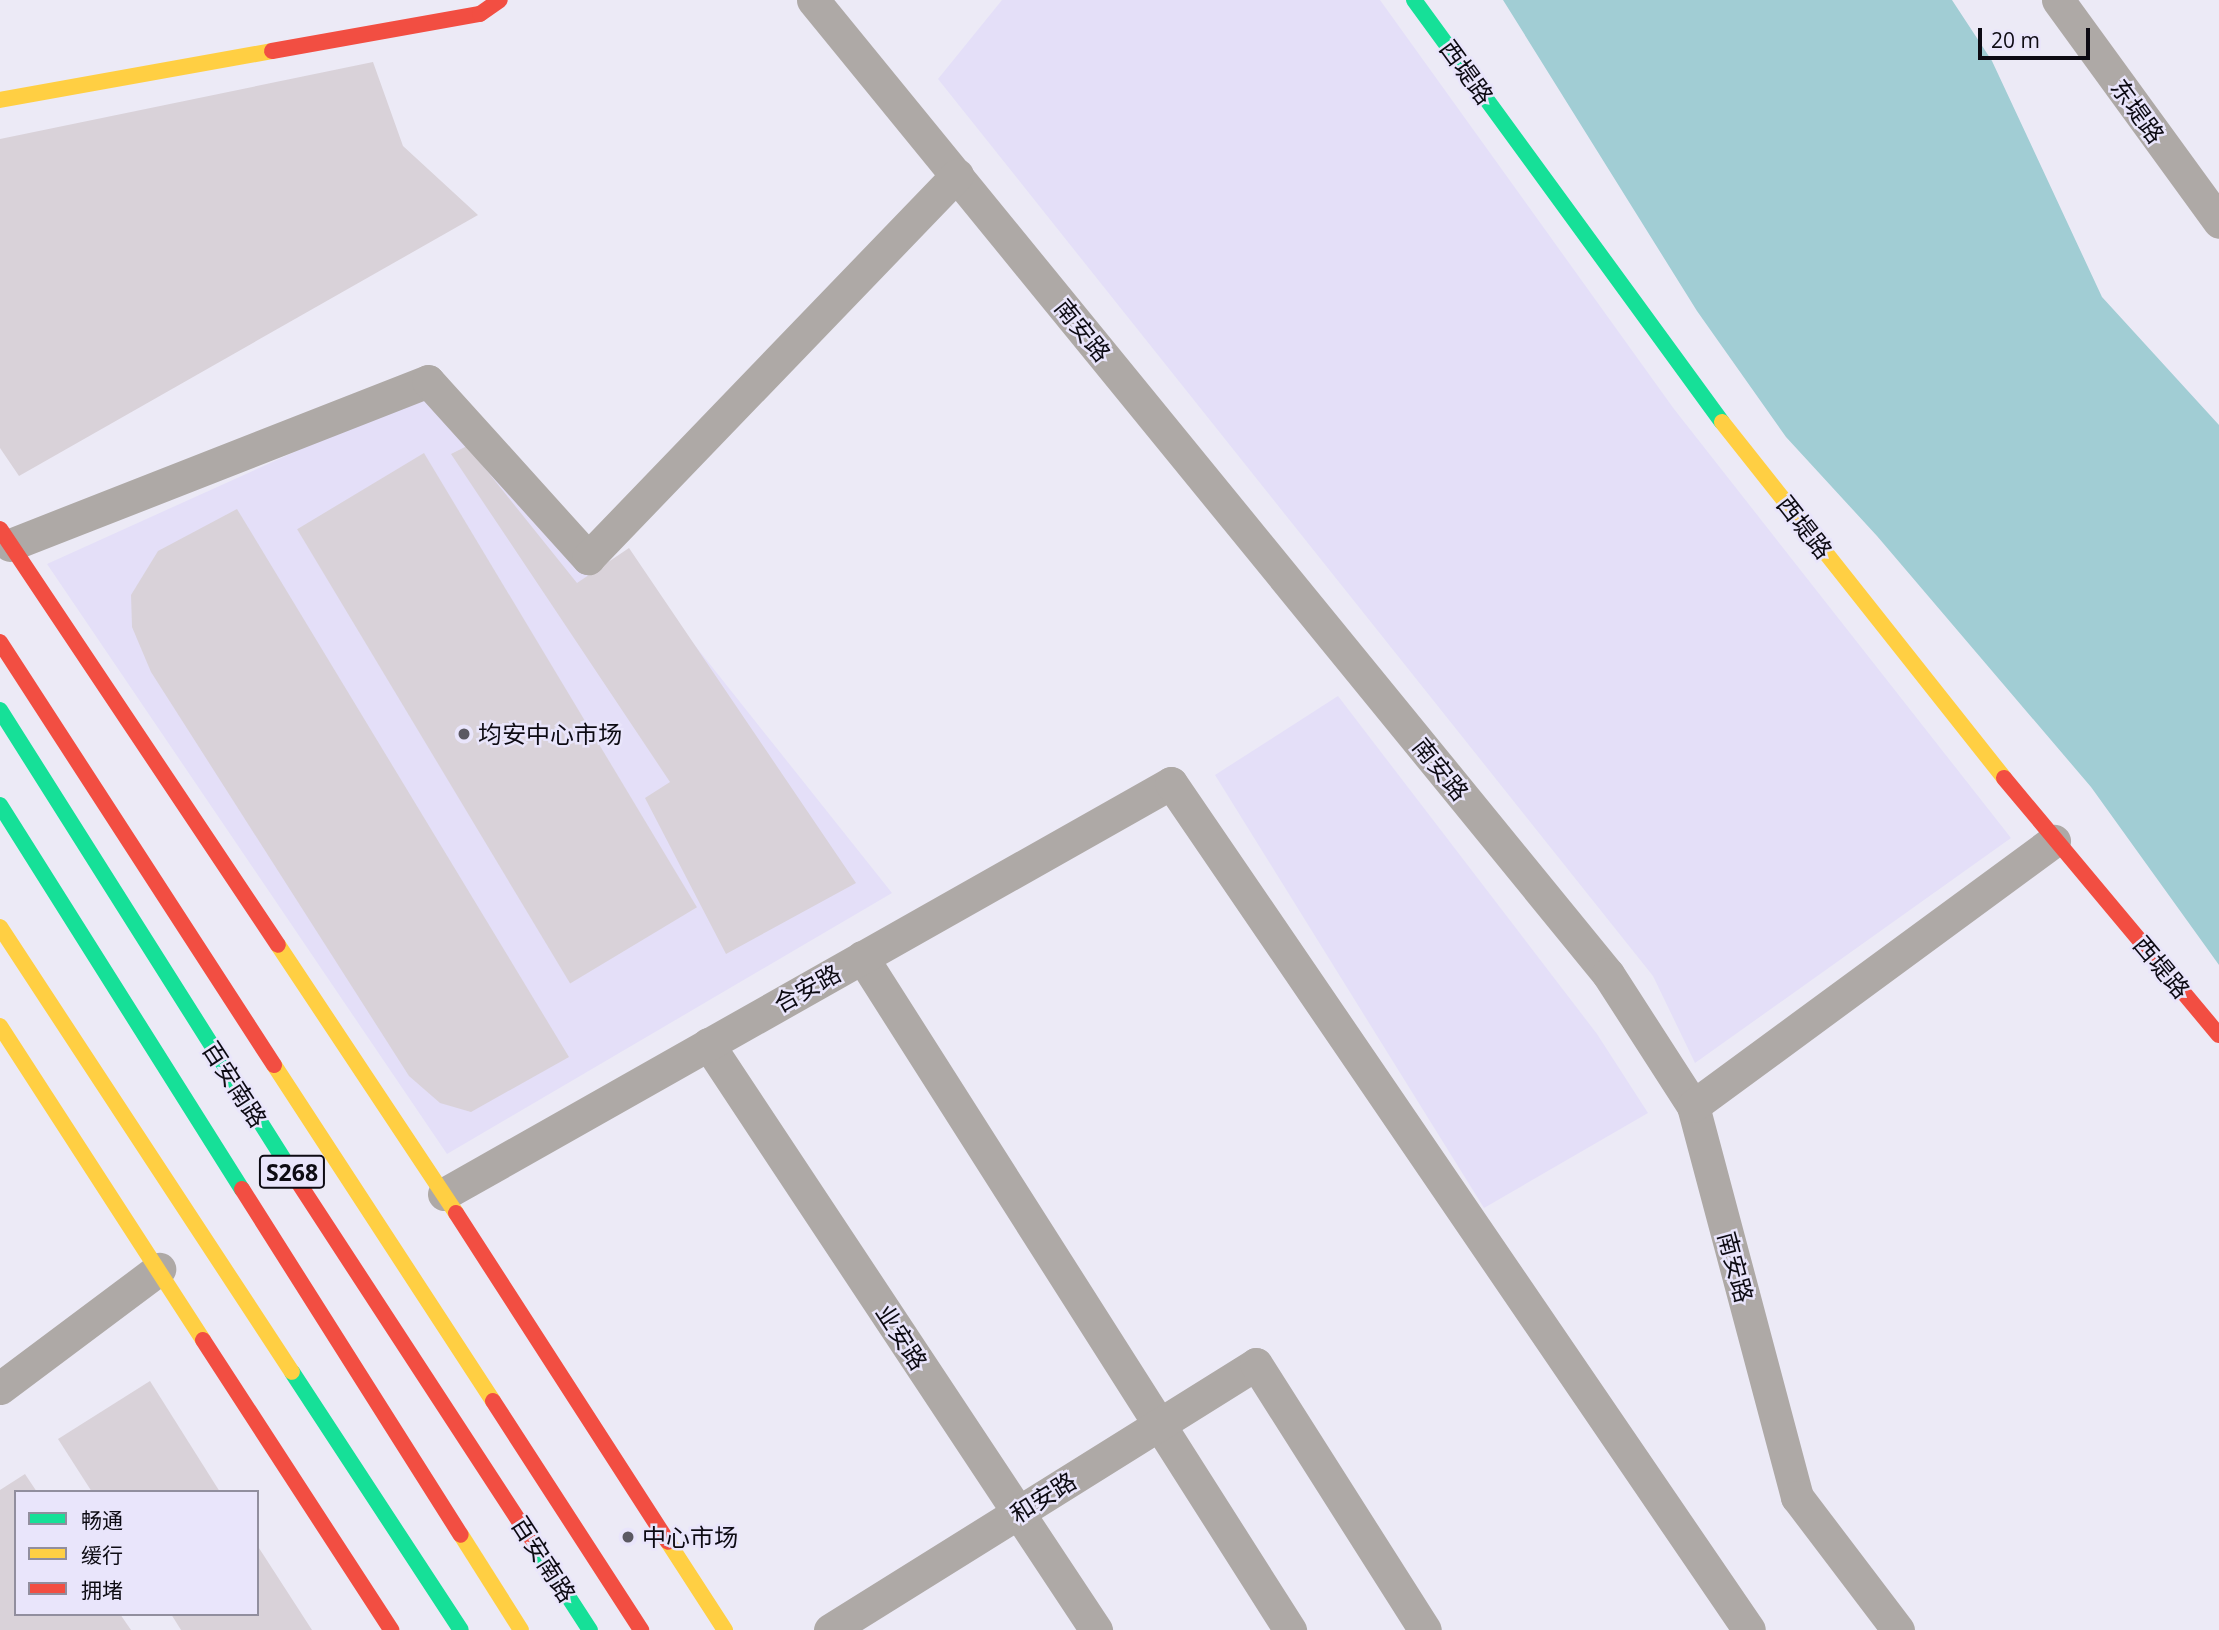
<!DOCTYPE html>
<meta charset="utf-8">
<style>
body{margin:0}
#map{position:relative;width:2219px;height:1630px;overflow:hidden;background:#eceaf6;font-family:"Open Sans","Noto Sans SC",sans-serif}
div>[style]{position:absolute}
.built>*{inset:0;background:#e4dff8}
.water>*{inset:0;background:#a1cdd4}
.building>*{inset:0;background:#d9d2d9;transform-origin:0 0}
.street>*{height:33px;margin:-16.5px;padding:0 16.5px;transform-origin:16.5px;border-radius:16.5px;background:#aea9a6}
.fast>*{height:16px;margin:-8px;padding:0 8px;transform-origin:8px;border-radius:8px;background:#16e098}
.slow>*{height:16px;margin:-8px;padding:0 8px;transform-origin:8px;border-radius:8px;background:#ffcf43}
.jam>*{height:16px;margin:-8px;padding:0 8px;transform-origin:8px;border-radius:8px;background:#f24e42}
.dots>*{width:19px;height:19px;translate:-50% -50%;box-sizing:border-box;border:4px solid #e9e5fb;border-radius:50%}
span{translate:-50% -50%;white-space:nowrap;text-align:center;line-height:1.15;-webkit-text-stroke:5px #e9e5fb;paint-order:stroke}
.shield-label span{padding:2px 5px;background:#e9e5fb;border:2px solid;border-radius:5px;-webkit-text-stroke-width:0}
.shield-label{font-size:23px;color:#0d0b13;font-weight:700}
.street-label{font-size:24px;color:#0d0b13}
.poi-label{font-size:24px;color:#0d0b13}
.left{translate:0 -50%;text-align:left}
.legend{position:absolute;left:14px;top:1490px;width:245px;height:126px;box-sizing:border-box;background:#e9e5fb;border:2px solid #918e9e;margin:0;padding:9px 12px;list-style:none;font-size:21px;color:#0d0b13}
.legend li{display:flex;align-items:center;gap:14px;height:35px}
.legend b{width:35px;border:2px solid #918e9e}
.scale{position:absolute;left:1978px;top:28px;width:112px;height:32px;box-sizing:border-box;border:4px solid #0d0b13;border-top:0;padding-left:9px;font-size:21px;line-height:24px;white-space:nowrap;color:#0d0b13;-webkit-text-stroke:5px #e9e5fb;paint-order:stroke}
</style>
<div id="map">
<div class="built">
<div style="clip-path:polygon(1002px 0,1380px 0,1674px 409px,2011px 838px,1695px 1063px,1653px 976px,938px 79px)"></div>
<div style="clip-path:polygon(427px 392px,585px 574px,627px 560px,892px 893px,447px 1154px,47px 564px)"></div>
<div style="clip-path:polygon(1338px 696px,1597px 1034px,1648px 1113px,1484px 1208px,1215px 775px)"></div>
</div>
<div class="water">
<div style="clip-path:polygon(1503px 0,1952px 0,1992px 61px,2102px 297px,2219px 425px,2219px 965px,2091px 787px,1877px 536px,1786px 437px,1697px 311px)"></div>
</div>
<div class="building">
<div style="clip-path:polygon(373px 62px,403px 146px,478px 215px,19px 476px,0 448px,0 139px)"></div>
<div style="clip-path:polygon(467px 446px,577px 583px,629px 548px,856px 883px,726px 954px,645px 798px,670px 782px,451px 454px)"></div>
<div style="left:424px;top:453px;width:530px;height:148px;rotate:59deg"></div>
<div style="clip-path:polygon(237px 509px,569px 1057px,471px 1112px,440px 1103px,409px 1076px,151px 672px,132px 627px,131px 595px,158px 551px)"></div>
<div style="clip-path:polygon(150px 1381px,220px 1492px,92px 1492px,58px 1439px)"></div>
<div style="clip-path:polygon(25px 1474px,37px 1492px,16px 1492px,16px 1614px,120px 1614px,131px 1630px,0 1630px,0 1490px)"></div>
<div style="clip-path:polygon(257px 1545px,312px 1630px,181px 1630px,171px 1614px,257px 1614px)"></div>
</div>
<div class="street">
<div style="left:813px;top:0;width:1257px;rotate:50.78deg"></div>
<div style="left:1608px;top:974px;width:157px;rotate:57.2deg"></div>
<div style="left:1693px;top:1106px;width:405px;rotate:75.1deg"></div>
<div style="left:1797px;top:1497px;width:167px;rotate:52.8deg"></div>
<div style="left:2058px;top:0;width:274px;rotate:54deg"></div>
<div style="left:10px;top:545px;width:449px;rotate:-21.4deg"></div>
<div style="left:428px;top:381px;width:239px;rotate:47.9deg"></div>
<div style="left:588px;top:558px;width:532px;rotate:-46.07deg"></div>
<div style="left:862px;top:957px;width:798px;rotate:57.55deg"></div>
<div style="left:708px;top:1044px;width:703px;rotate:56.49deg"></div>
<div style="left:1693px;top:1106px;width:448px;rotate:-36.3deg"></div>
<div style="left:444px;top:1194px;width:835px;rotate:-29.48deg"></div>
<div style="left:1171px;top:783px;width:1025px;rotate:55.69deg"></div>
<div style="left:0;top:1388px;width:199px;rotate:-36.8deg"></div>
<div style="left:830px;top:1630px;width:502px;rotate:-31.98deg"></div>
<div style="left:1256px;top:1364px;width:315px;rotate:57.6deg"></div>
</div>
<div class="fast">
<div style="left:1414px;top:0;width:522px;rotate:53.88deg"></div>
<div style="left:0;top:710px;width:558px;rotate:57.73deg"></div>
<div style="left:0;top:805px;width:454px;rotate:57.8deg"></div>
<div style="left:292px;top:1372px;width:308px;rotate:56.8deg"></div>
<div style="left:536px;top:1547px;width:99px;rotate:57deg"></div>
</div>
<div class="slow">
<div style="left:0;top:100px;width:276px;rotate:-10.2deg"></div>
<div style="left:1722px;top:422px;width:454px;rotate:51.6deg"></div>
<div style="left:0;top:927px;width:532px;rotate:56.73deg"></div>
<div style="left:278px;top:945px;width:322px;rotate:56.4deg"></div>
<div style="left:0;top:1026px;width:374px;rotate:57.1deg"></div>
<div style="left:274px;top:1065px;width:401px;rotate:56.9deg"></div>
<div style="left:461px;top:1535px;width:112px;rotate:57.7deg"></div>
<div style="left:668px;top:1542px;width:105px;rotate:57.1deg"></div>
</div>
<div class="jam">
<div style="left:272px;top:51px;width:211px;rotate:-10.1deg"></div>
<div style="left:480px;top:14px;width:24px;rotate:-35deg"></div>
<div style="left:0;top:529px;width:500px;rotate:56.25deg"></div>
<div style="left:0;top:642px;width:504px;rotate:57.07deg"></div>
<div style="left:2004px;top:778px;width:335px;rotate:50.1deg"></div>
<div style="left:298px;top:1182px;width:436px;rotate:56.9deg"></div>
<div style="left:242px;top:1189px;width:409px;rotate:57.7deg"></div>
<div style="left:456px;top:1213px;width:391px;rotate:57.2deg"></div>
<div style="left:203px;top:1340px;width:346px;rotate:57deg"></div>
<div style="left:493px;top:1401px;width:273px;rotate:57.1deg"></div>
</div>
<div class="dots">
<div style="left:464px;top:734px;background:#5b5962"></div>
<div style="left:628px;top:1537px;background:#5b5962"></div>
</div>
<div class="shield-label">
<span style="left:292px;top:1172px">S268</span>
</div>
<div class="street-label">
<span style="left:1467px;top:72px;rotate:54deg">西堤路</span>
<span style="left:2138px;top:111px;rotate:54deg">东堤路</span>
<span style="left:1083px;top:330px;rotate:51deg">南安路</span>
<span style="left:1805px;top:527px;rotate:52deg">西堤路</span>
<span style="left:1441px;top:769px;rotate:51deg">南安路</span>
<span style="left:2162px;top:967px;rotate:50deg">西堤路</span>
<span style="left:807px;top:988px;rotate:-29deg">合安路</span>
<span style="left:235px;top:1084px;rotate:57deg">百安南路</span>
<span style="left:1736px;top:1267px;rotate:75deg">南安路</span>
<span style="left:902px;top:1337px;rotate:57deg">业安路</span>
<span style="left:1043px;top:1497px;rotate:-32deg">和安路</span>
<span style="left:544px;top:1559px;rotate:57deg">百安南路</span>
</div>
<div class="poi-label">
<span class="left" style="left:478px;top:734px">均安中心市场</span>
<span class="left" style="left:642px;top:1537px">中心市场</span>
</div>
<ul class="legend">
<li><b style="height:9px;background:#16e098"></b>畅通</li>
<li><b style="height:9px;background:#ffcf43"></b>缓行</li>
<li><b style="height:9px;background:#f24e42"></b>拥堵</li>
</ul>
<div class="scale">20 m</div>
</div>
